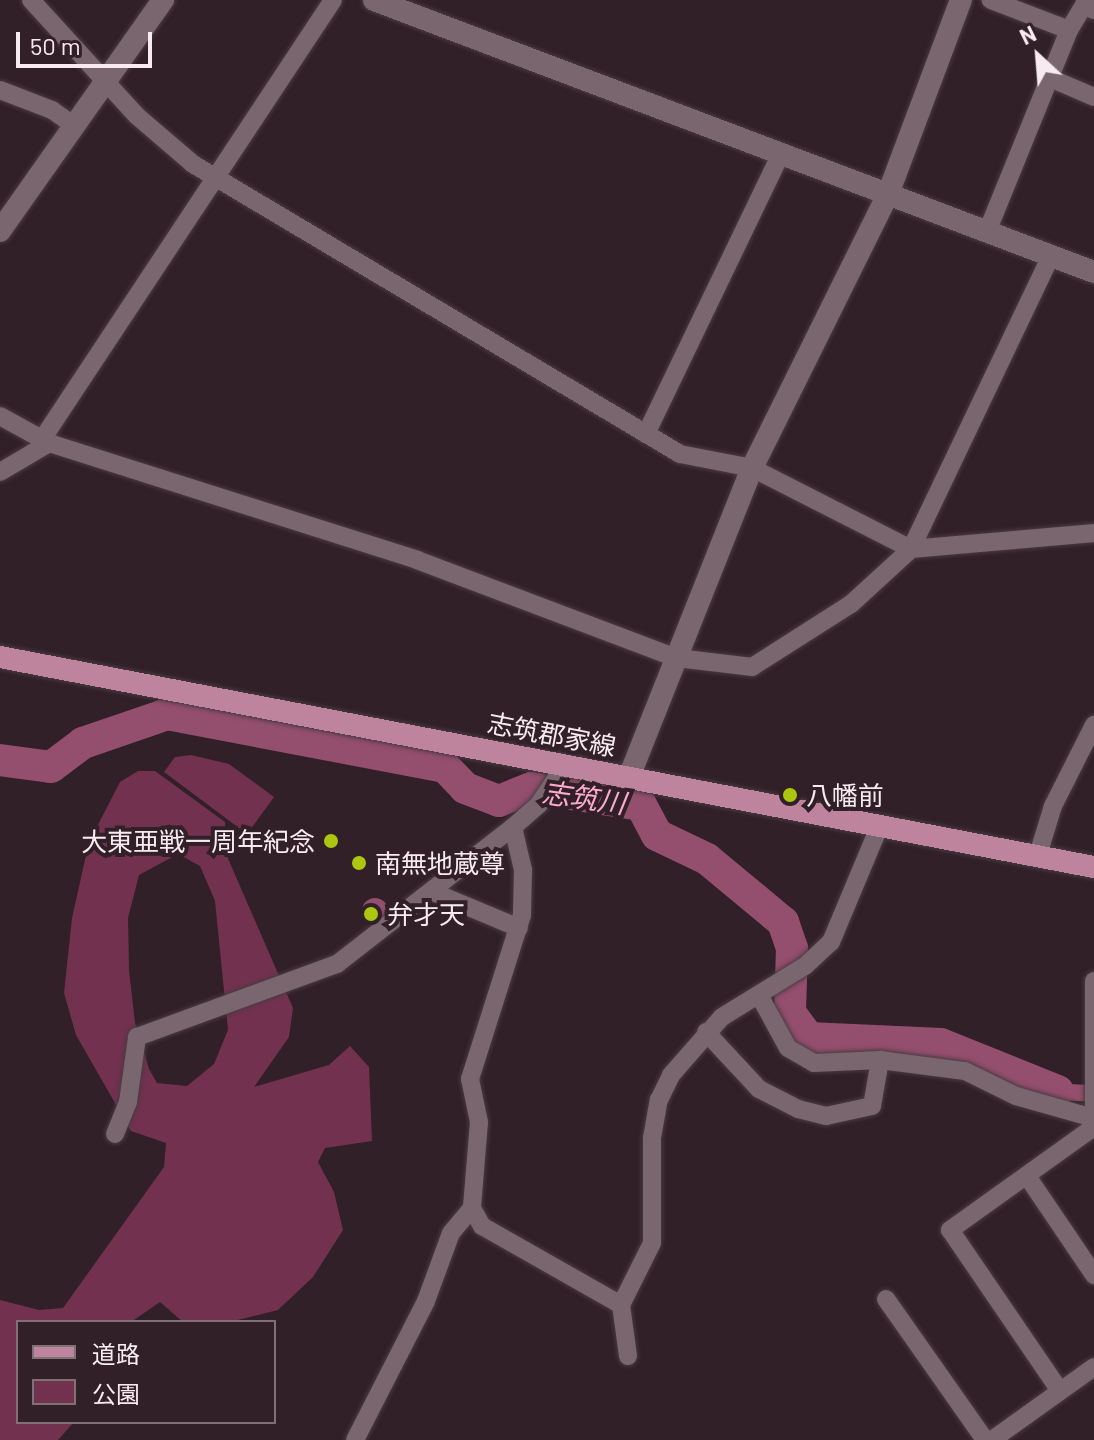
<!DOCTYPE html>
<meta charset="utf-8">
<style>
body{margin:0}
#map{position:relative;width:1094px;height:1440px;overflow:hidden;background:#312027;font-family:Barlow,"Noto Sans JP",sans-serif}
div>[style]{position:absolute}
.green>*{inset:0;background:#733150}
.water>*{inset:0;background:#944e6e}
.round{border-radius:50%}
.river>*{height:32px;margin:-16px;padding:0 16px;transform-origin:16px;border-radius:16px;background:#944e6e}
.roads{filter:drop-shadow(0 0 2px #493b41) drop-shadow(0 0 2px #493b41)}
.minor>*{height:18px;margin:-9px;padding:0 9px;transform-origin:9px;border-radius:9px;background:#7a666e}
.tertiary>*{height:22px;margin:-11px;padding:0 11px;transform-origin:11px;border-radius:11px;background:#7a666e}
.primary>*{height:22px;margin:-11px;padding:0 11px;transform-origin:11px;border-radius:11px;background:#bf849d}
.dots>*{width:22px;height:22px;translate:-50% -50%;box-sizing:border-box;border:4px solid #312027;border-radius:50%}
span{translate:-50% -50%;white-space:nowrap;text-align:center;line-height:1.15;-webkit-text-stroke:8px #312027;paint-order:stroke}
.street-label{font-size:26px;color:#f7ebf0}
.poi-label{font-size:26px;color:#f7ebf0}
.left{translate:0 -50%;text-align:left}
.right{translate:-100% -50%;text-align:right}
.water-label{font-size:28px;color:#fcaacc;font-style:italic}
.legend{position:absolute;left:16px;top:1320px;width:260px;height:104px;box-sizing:border-box;background:#312027;border:2px solid #807177;margin:0;padding:10px 14px;list-style:none;font-size:24px;color:#f7ebf0}
.legend li{display:flex;align-items:center;gap:16px;height:40px}
.legend b{width:40px;border:2px solid #807177}
.north{position:absolute;left:998px;top:16px;width:80px;height:80px;-webkit-text-stroke:6px #312027;paint-order:stroke;rotate:334deg;font-size:22px;font-weight:700;line-height:32px;text-align:center;color:#f7ebf0}
.north::after{content:'';display:block;margin:auto;width:28px;height:36px;background:#f7ebf0;clip-path:polygon(50% 0,100% 100%,50% 72%,0 100%)}
.scale{position:absolute;left:16px;top:32px;width:136px;height:36px;box-sizing:border-box;border:4px solid #f7ebf0;border-top:0;padding-left:10px;font-size:24px;line-height:28px;white-space:nowrap;color:#f7ebf0;-webkit-text-stroke:6px #312027;paint-order:stroke}
</style>
<div id="map">
<div class="green">
<div style="clip-path:polygon(191px 755px,229px 764px,274px 797px,247px 834px,164px 772px,175px 757px)"></div>
<div style="clip-path:polygon(evenodd,138px 771px,155px 771px,225px 822px,226px 854px,293px 1008px,289px 1037px,254px 1087px,329px 1065px,350px 1046px,369px 1067px,372px 1141px,325px 1148px,318px 1162px,334px 1192px,343px 1230px,313px 1277px,278px 1310px,229px 1322px,183px 1322px,160px 1302px,131px 1322px,18px 1322px,18px 1422px,74px 1422px,58px 1440px,0 1440px,0 1300px,39px 1310px,63px 1308px,164px 1167px,166px 1143px,131px 1131px,76px 1035px,64px 993px,72px 918px,89px 842px,120px 782px,138px 771px,178px 854px,200px 866px,215px 901px,228px 1030px,214px 1064px,187px 1086px,157px 1083px,149px 1069px,135px 1023px,129px 970px,128px 918px,139px 875px,178px 854px)"></div>
</div>
<div class="water">
<div class="round" style="left:362px;top:898px;width:26px;height:26px"></div>
<div style="clip-path:polygon(1025px 1068px,1067px 1084px,1094px 1085px,1094px 1102px,1061px 1100px,1009px 1081px)"></div>
</div>
<div class="river">
<div style="left:0;top:760px;width:51px;rotate:7.8deg"></div>
<div style="left:51px;top:767px;width:40px;rotate:-37deg"></div>
<div style="left:83px;top:743px;width:89px;rotate:-19deg"></div>
<div style="left:167px;top:714px;width:283px;rotate:10.8deg"></div>
<div style="left:445px;top:767px;width:29px;rotate:46deg"></div>
<div style="left:465px;top:788px;width:36px;rotate:21deg"></div>
<div style="left:499px;top:801px;width:35px;rotate:-22deg"></div>
<div style="left:532px;top:788px;width:110px;rotate:8.9deg"></div>
<div style="left:641px;top:805px;width:34px;rotate:62deg"></div>
<div style="left:657px;top:835px;width:55px;rotate:25.6deg"></div>
<div style="left:707px;top:859px;width:99px;rotate:39.7deg"></div>
<div style="left:783px;top:922px;width:28px;rotate:71deg"></div>
<div style="left:792px;top:948px;width:65px;rotate:91.8deg"></div>
<div style="left:790px;top:1013px;width:31px;rotate:53deg"></div>
<div style="left:809px;top:1038px;width:132px;rotate:2.6deg"></div>
<div style="left:941px;top:1044px;width:126px;rotate:21.9deg"></div>
</div>
<div class="roads">
<div class="minor">
<div style="left:31px;top:0;width:157px;rotate:47.6deg"></div>
<div style="left:137px;top:116px;width:74px;rotate:40.6deg"></div>
<div style="left:193px;top:164px;width:567px;rotate:30.77deg"></div>
<div style="left:680px;top:454px;width:73px;rotate:11deg"></div>
<div style="left:752px;top:468px;width:178px;rotate:27deg"></div>
<div style="left:911px;top:549px;width:184px;rotate:-5deg"></div>
<div style="left:1069px;top:30px;width:29px;rotate:-59deg"></div>
<div style="left:1084px;top:5px;width:11px;rotate:27deg"></div>
<div style="left:1050px;top:78px;width:48px;rotate:23.4deg"></div>
<div style="left:0;top:90px;width:56px;rotate:21deg"></div>
<div style="left:52px;top:110px;width:28px;rotate:35deg"></div>
<div style="left:987px;top:232px;width:218px;rotate:-67.9deg"></div>
<div style="left:1069px;top:30px;width:84px;rotate:-159deg"></div>
<div style="left:0;top:416px;width:56px;rotate:28.9deg"></div>
<div style="left:49px;top:443px;width:386px;rotate:17.6deg"></div>
<div style="left:417px;top:560px;width:278px;rotate:20.7deg"></div>
<div style="left:677px;top:658px;width:76px;rotate:6.8deg"></div>
<div style="left:752px;top:667px;width:117px;rotate:-32.5deg"></div>
<div style="left:851px;top:604px;width:81px;rotate:-42.5deg"></div>
<div style="left:911px;top:549px;width:325px;rotate:-64.5deg"></div>
<div style="left:646px;top:434px;width:312px;rotate:-64.3deg"></div>
<div style="left:43px;top:438px;width:525px;rotate:-56.49deg"></div>
<div style="left:0;top:472px;width:57px;rotate:-30.6deg"></div>
<div style="left:513px;top:827px;width:35px;rotate:-41deg"></div>
<div style="left:539px;top:804px;width:47px;rotate:-56.3deg"></div>
<div style="left:1038px;top:855px;width:51px;rotate:-73deg"></div>
<div style="left:1053px;top:806px;width:91px;rotate:-63.2deg"></div>
<div style="left:433px;top:892px;width:93px;rotate:22.7deg"></div>
<div style="left:1094px;top:981px;width:130px;rotate:90deg"></div>
<div style="left:759px;top:995px;width:60px;rotate:61.3deg"></div>
<div style="left:788px;top:1048px;width:30px;rotate:30deg"></div>
<div style="left:814px;top:1063px;width:66px;rotate:-2.6deg"></div>
<div style="left:880px;top:1060px;width:86px;rotate:7.4deg"></div>
<div style="left:965px;top:1071px;width:57px;rotate:26.1deg"></div>
<div style="left:1016px;top:1096px;width:81px;rotate:15.8deg"></div>
<div style="left:706px;top:1032px;width:78px;rotate:47.1deg"></div>
<div style="left:759px;top:1089px;width:44px;rotate:27.1deg"></div>
<div style="left:798px;top:1109px;width:29px;rotate:14deg"></div>
<div style="left:826px;top:1116px;width:47px;rotate:-12.3deg"></div>
<div style="left:872px;top:1106px;width:47px;rotate:-80.1deg"></div>
<div style="left:115px;top:1134px;width:35px;rotate:-68deg"></div>
<div style="left:128px;top:1102px;width:66px;rotate:-82.1deg"></div>
<div style="left:137px;top:1037px;width:213px;rotate:-20.1deg"></div>
<div style="left:337px;top:964px;width:223px;rotate:-37.9deg"></div>
<div style="left:513px;top:827px;width:44px;rotate:76.9deg"></div>
<div style="left:523px;top:870px;width:45px;rotate:91.3deg"></div>
<div style="left:522px;top:915px;width:172px;rotate:107.6deg"></div>
<div style="left:470px;top:1079px;width:44px;rotate:78.2deg"></div>
<div style="left:479px;top:1122px;width:86px;rotate:94.7deg"></div>
<div style="left:472px;top:1208px;width:21px;rotate:61deg"></div>
<div style="left:482px;top:1226px;width:160px;rotate:29.6deg"></div>
<div style="left:1027px;top:1176px;width:120px;rotate:55.9deg"></div>
<div style="left:886px;top:1299px;width:172px;rotate:54.9deg"></div>
<div style="left:628px;top:1356px;width:51px;rotate:-97.8deg"></div>
<div style="left:621px;top:1305px;width:69px;rotate:-63.4deg"></div>
<div style="left:652px;top:1243px;width:105px;rotate:-90deg"></div>
<div style="left:652px;top:1138px;width:39px;rotate:-80deg"></div>
<div style="left:659px;top:1100px;width:28px;rotate:-64deg"></div>
<div style="left:671px;top:1075px;width:77px;rotate:-48.7deg"></div>
<div style="left:722px;top:1017px;width:97px;rotate:-31.6deg"></div>
<div style="left:805px;top:966px;width:35px;rotate:-43deg"></div>
<div style="left:831px;top:942px;width:127px;rotate:-67.3deg"></div>
<div style="left:1060px;top:1391px;width:195px;rotate:-124.3deg"></div>
<div style="left:950px;top:1230px;width:177px;rotate:-35.6deg"></div>
<div style="left:355px;top:1440px;width:156px;rotate:-62.9deg"></div>
<div style="left:426px;top:1301px;width:72px;rotate:-69.8deg"></div>
<div style="left:451px;top:1233px;width:33px;rotate:-50deg"></div>
<div style="left:992px;top:1440px;width:125px;rotate:-35.6deg"></div>
</div>
<div class="tertiary">
<div style="left:374px;top:0;width:770px;rotate:20.7deg"></div>
<div style="left:0;top:231px;width:283px;rotate:-54.8deg"></div>
<div style="left:629px;top:777px;width:333px;rotate:-68.3deg"></div>
<div style="left:752px;top:468px;width:306px;rotate:-63.6deg"></div>
<div style="left:888px;top:194px;width:207px;rotate:-69.4deg"></div>
</div>
<div class="primary">
<div style="left:0;top:657px;width:1114px;rotate:10.87deg"></div>
</div>
</div>
<div class="dots">
<div style="left:790px;top:795px;background:#adc60f"></div>
<div style="left:331px;top:841px;background:#adc60f"></div>
<div style="left:359px;top:863px;background:#adc60f"></div>
<div style="left:371px;top:914px;background:#adc60f"></div>
</div>
<div class="street-label">
<span style="left:552px;top:734px;rotate:11deg">志筑郡家線</span>
</div>
<div class="poi-label">
<span class="left" style="left:806px;top:795px">八幡前</span>
<span class="right" style="left:315px;top:841px">大東亜戦一周年紀念</span>
<span class="left" style="left:375px;top:863px">南無地蔵尊</span>
<span class="left" style="left:387px;top:914px">弁才天</span>
</div>
<div class="water-label">
<span style="left:584px;top:797px;rotate:8deg">志筑川</span>
</div>
<ul class="legend">
<li><b style="height:10px;background:#bf849d"></b>道路</li>
<li><b style="height:22px;background:#733150"></b>公園</li>
</ul>
<div class="north">N</div>
<div class="scale">50 m</div>
</div>
